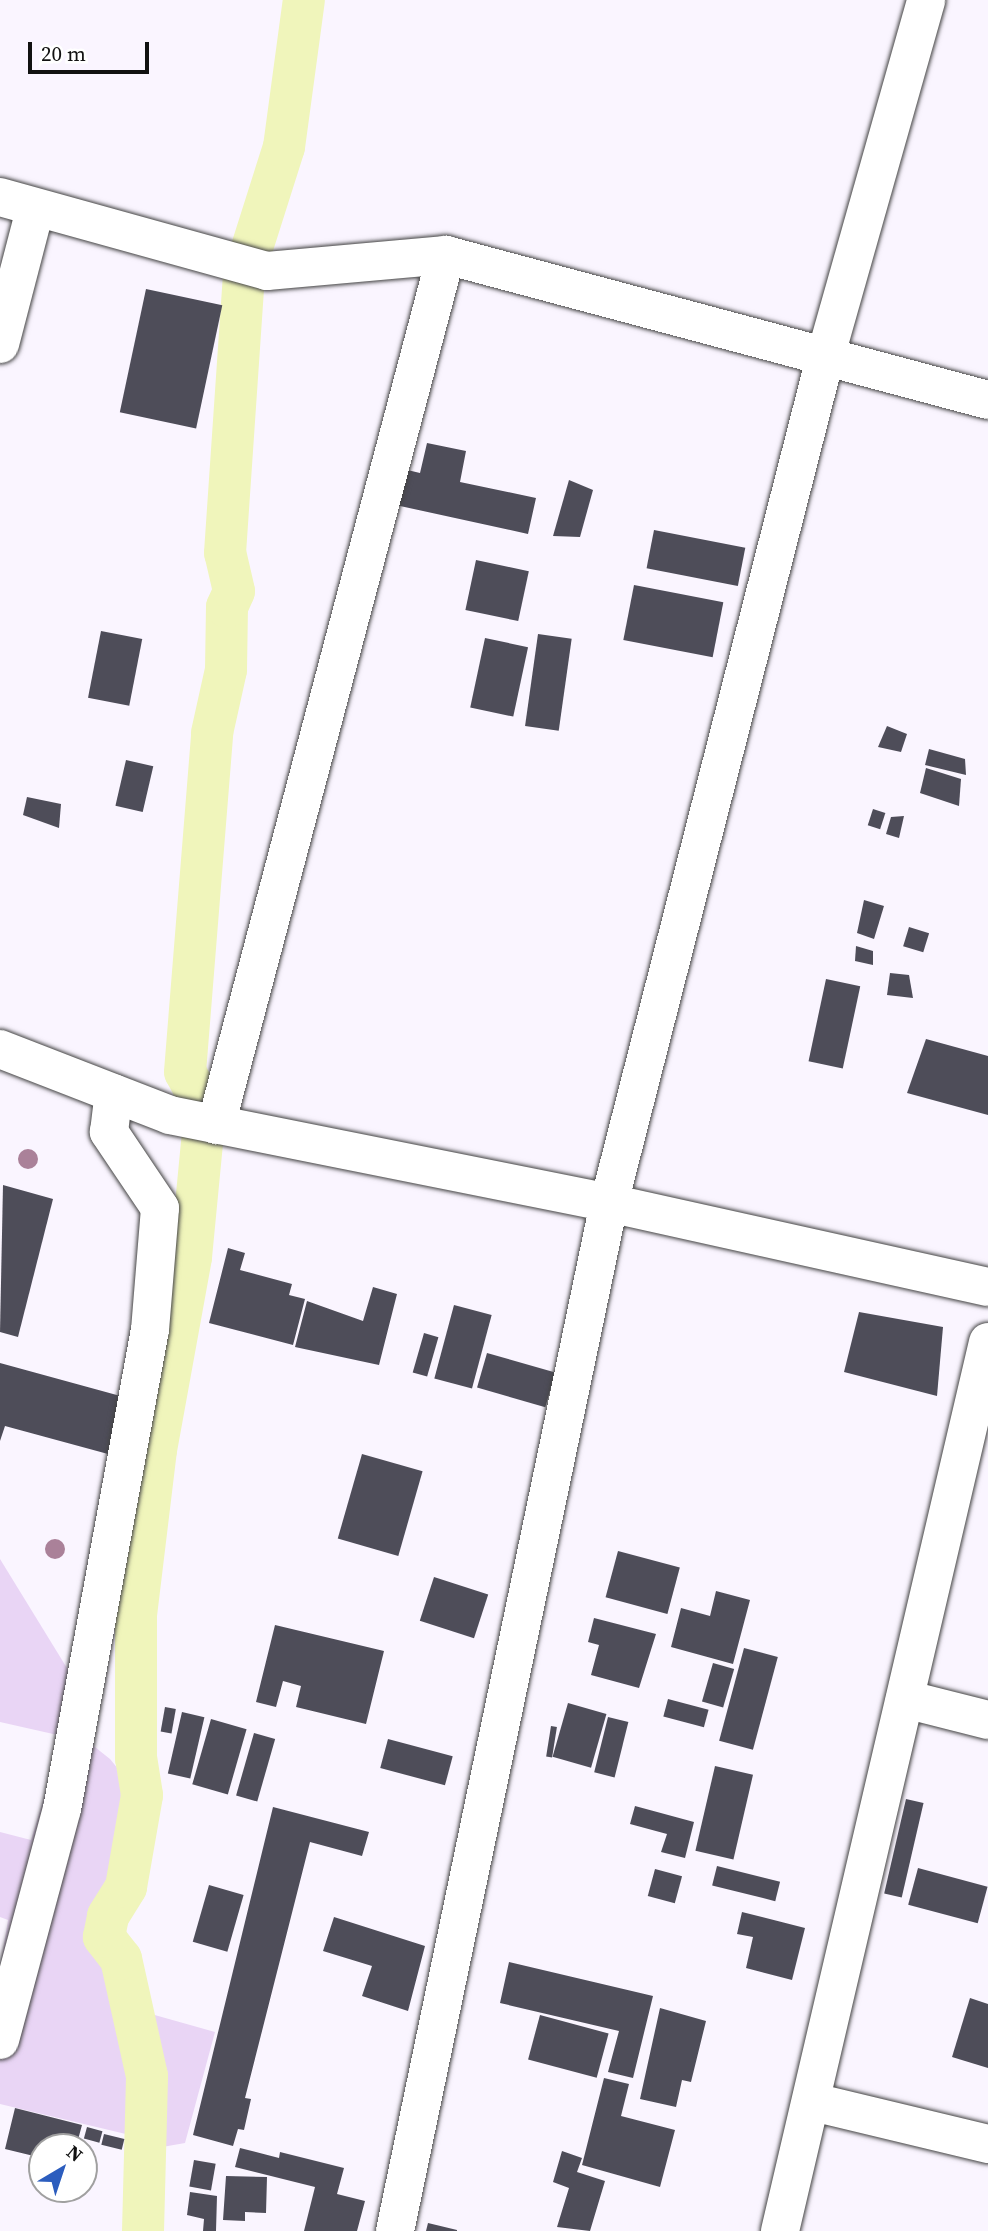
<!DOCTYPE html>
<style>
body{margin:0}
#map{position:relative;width:988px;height:2231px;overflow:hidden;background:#faf5ff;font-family:"Source Serif 4",serif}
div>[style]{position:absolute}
.farmland>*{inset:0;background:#e9d5f5}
.canal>*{height:42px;margin:-21px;padding:0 21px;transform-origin:21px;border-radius:21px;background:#f0f5bb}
.building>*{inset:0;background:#4e4d59;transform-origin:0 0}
.roads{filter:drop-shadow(0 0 2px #444) drop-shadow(0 0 2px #444)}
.minor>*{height:38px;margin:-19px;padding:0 19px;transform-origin:19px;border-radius:19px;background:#fff}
.tertiary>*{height:38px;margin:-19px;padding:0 19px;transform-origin:19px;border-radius:19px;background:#fff}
.trees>*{width:20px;height:20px;margin:-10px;border-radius:50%;background:#aa8199}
span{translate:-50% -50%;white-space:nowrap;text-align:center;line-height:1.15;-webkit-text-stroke:7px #fff;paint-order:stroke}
.north{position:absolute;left:28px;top:2133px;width:70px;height:70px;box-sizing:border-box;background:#fff;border:2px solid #a0a0a0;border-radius:50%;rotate:39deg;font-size:19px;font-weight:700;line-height:28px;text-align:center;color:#111}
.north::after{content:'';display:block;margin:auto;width:24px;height:32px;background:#2c5dbe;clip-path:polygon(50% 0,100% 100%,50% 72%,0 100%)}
.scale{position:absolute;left:28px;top:42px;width:121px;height:32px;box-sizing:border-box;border:4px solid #111;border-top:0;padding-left:9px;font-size:21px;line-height:24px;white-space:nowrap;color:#111;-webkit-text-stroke:5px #fff;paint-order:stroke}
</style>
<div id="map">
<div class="farmland">
<div style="clip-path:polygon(0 1559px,78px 1686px,62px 1736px,0 1722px)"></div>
<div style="clip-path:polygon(81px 1736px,110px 1759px,136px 1791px,110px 1901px,94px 1930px,98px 1958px,134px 2044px,139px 2116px,130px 2135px,0 2104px,0 1967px,8px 1920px,0 1917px,0 1832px,31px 1840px,56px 1759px)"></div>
<div style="clip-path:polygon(144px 2012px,215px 2032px,185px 2143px,151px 2149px,153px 2080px)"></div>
</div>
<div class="canal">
<div style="left:143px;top:2231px;width:155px;rotate:-88.5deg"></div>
<div style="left:147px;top:2076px;width:120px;rotate:-102.5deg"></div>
<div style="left:121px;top:1959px;width:28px;rotate:-128deg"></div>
<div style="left:104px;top:1937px;width:21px;rotate:-79deg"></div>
<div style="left:108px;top:1916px;width:34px;rotate:-58deg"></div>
<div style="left:126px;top:1887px;width:93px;rotate:-80.1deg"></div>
<div style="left:142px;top:1795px;width:36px;rotate:-99deg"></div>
<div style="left:136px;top:1759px;width:144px;rotate:-90deg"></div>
<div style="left:136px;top:1615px;width:166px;rotate:-83.1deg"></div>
<div style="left:156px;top:1450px;width:196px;rotate:-79.7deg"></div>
<div style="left:191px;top:1257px;width:136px;rotate:-84.5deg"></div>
<div style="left:204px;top:1122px;width:27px;rotate:-103deg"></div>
<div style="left:198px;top:1096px;width:27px;rotate:-118deg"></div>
<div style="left:185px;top:1072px;width:340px;rotate:-85.4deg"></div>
<div style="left:212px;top:733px;width:65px;rotate:-77.5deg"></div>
<div style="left:226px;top:670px;width:63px;rotate:-89.1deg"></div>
<div style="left:227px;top:607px;width:17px;rotate:-66deg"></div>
<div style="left:234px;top:591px;width:39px;rotate:-103deg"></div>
<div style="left:225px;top:553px;width:281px;rotate:-86.1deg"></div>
<div style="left:244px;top:273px;width:132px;rotate:-72.4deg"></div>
<div style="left:284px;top:147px;width:148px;rotate:-82.3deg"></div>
</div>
<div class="building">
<div style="left:146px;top:289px;width:78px;height:126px;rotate:12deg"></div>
<div style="clip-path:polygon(427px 443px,466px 451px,460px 482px,536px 498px,528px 534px,391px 504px,399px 468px,420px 473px)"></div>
<div style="clip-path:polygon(569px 480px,593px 490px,580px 537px,553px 536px)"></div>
<div style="left:654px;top:530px;width:93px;height:39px;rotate:11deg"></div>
<div style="left:476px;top:560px;width:54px;height:51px;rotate:12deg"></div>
<div style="left:634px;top:585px;width:91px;height:56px;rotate:11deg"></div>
<div style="left:101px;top:631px;width:42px;height:68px;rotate:11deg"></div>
<div style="left:538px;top:634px;width:34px;height:93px;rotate:8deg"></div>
<div style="left:485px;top:638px;width:44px;height:71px;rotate:12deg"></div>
<div style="clip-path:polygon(887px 726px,907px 734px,901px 752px,878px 747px)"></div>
<div style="clip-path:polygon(929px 749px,965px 759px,966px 775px,925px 765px)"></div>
<div style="left:126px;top:760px;width:28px;height:47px;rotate:13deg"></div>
<div style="clip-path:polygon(926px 768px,961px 779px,959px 806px,920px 793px)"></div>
<div style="clip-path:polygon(27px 797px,61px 804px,59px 828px,23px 815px)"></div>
<div style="left:873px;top:809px;width:13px;height:17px;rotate:18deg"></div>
<div style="clip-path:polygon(904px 816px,899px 838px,886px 834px,891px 817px)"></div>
<div style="clip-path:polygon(864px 900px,884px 906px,874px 939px,857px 933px)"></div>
<div style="left:909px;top:927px;width:21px;height:20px;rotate:17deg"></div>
<div style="clip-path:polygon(856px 946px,873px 951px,873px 965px,855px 961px)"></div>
<div style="clip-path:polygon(890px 973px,909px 975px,913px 998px,887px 995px)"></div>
<div style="left:826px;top:979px;width:35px;height:84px;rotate:12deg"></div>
<div style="clip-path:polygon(926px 1039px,988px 1056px,988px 1115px,907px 1093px)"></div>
<div style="clip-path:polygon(3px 1185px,53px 1199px,18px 1337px,0 1332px)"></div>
<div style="clip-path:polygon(228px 1248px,245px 1253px,240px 1270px,292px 1284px,289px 1295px,305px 1299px,293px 1345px,209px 1323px)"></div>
<div style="clip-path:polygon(373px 1287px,397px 1294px,379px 1365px,295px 1347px,307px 1301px,363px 1321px)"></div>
<div style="left:454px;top:1305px;width:39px;height:76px;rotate:15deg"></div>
<div style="clip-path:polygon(859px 1312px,943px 1327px,937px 1396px,844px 1372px)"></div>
<div style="left:424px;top:1333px;width:15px;height:41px;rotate:16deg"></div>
<div style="left:487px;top:1353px;width:71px;height:36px;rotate:16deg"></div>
<div style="clip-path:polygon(0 1363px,124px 1397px,108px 1454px,5px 1426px,0 1441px)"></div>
<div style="left:362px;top:1454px;width:63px;height:88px;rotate:16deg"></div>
<div style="left:618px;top:1551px;width:64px;height:48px;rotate:15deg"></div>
<div style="left:434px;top:1577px;width:57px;height:46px;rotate:18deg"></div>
<div style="clip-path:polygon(716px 1591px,750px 1600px,733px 1664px,671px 1647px,681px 1608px,710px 1616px)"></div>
<div style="clip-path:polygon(594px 1618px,656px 1634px,639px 1688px,591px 1675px,599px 1645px,588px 1642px)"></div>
<div style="clip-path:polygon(275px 1625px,384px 1651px,366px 1724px,296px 1707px,301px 1686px,283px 1681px,276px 1707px,256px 1702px)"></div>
<div style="left:744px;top:1648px;width:35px;height:96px;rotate:15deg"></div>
<div style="left:713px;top:1663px;width:22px;height:40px;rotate:16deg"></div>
<div style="left:668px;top:1699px;width:42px;height:18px;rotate:15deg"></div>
<div style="left:568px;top:1703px;width:40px;height:56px;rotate:16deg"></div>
<div style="left:165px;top:1707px;width:11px;height:25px;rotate:10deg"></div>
<div style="left:182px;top:1712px;width:23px;height:63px;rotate:13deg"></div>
<div style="left:608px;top:1717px;width:21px;height:57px;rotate:14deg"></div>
<div style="left:211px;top:1719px;width:37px;height:68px;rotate:16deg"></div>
<div style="left:551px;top:1726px;width:6px;height:31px;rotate:9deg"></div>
<div style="left:254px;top:1733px;width:22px;height:65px;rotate:16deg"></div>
<div style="left:388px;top:1739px;width:67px;height:30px;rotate:15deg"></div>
<div style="left:715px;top:1766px;width:39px;height:87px;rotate:13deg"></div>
<div style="left:906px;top:1799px;width:18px;height:97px;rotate:13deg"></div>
<div style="clip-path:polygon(635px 1806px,694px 1822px,685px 1858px,661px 1852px,667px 1834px,630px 1824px)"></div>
<div style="clip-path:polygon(273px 1807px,369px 1832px,362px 1856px,310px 1842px,245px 2098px,251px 2099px,244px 2130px,238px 2129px,233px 2146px,193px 2135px)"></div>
<div style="left:717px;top:1866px;width:65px;height:20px;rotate:14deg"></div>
<div style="left:918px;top:1868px;width:72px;height:38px;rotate:15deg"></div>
<div style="left:655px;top:1869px;width:28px;height:28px;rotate:15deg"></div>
<div style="left:209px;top:1885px;width:36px;height:59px;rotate:16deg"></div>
<div style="clip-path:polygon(742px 1912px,805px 1928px,792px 1980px,746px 1968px,753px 1937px,737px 1934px)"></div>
<div style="clip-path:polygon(334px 1917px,425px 1946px,408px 2011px,362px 1996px,372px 1966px,323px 1951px)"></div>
<div style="clip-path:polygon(509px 1962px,653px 1996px,633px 2078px,608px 2072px,619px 2031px,500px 2003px)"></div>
<div style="clip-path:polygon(970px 1998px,988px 2004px,988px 2068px,952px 2057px)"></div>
<div style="clip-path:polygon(660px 2008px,706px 2021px,691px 2082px,682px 2080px,676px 2107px,640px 2099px)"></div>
<div style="left:540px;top:2015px;width:71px;height:46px;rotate:15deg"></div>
<div style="clip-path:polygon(604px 2078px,629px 2084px,621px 2116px,675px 2130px,660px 2187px,582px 2165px)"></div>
<div style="clip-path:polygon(15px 2108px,82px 2125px,76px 2147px,42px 2147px,42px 2158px,5px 2149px)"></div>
<div style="left:87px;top:2127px;width:16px;height:12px;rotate:15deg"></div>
<div style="left:104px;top:2134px;width:21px;height:11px;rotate:14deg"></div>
<div style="clip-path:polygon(240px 2148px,279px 2158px,280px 2152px,344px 2168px,337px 2194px,365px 2201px,357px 2231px,304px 2231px,315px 2187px,235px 2167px)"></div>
<div style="clip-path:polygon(562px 2151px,582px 2158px,577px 2172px,605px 2181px,590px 2231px,557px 2227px,569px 2188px,553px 2182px)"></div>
<div style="left:194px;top:2160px;width:22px;height:27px;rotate:10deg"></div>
<div style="clip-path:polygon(226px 2176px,267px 2177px,266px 2213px,245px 2212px,245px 2221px,223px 2220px)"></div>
<div style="clip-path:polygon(190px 2192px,217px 2196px,216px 2231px,203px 2231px,204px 2219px,187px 2215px)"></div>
<div style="clip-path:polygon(428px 2223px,457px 2230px,457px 2231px,426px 2231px)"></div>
</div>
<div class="roads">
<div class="minor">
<div style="left:0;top:344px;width:138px;rotate:-75.4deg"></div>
<div style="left:0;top:1049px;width:182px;rotate:21.2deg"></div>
<div style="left:170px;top:1115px;width:448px;rotate:11.3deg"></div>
<div style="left:609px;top:1203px;width:388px;rotate:12.5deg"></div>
<div style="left:216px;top:1125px;width:900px;rotate:-75.19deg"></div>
<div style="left:905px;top:1699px;width:86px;rotate:14.2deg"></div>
<div style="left:0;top:2040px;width:239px;rotate:-75deg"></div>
<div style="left:62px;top:1809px;width:487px;rotate:-79.6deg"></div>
<div style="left:150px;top:1330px;width:122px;rotate:-85.3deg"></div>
<div style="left:160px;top:1208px;width:92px;rotate:-123.9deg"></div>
<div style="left:109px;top:1132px;width:39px;rotate:-83deg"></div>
<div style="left:813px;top:2102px;width:180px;rotate:13.5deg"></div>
<div style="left:395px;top:2231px;width:1050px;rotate:-78.24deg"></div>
<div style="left:609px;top:1203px;width:872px;rotate:-75.66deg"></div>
<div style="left:825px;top:358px;width:372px;rotate:-74.2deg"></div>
<div style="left:780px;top:2231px;width:913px;rotate:-76.83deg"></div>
</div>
<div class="tertiary">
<div style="left:0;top:197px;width:277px;rotate:15.5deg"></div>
<div style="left:267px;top:271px;width:180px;rotate:-5.1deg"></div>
<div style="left:446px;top:255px;width:561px;rotate:14.98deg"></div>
</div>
</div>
<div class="trees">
<div style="left:28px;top:1159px"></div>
<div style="left:55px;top:1549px"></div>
</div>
<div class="north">N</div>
<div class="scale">20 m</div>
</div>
